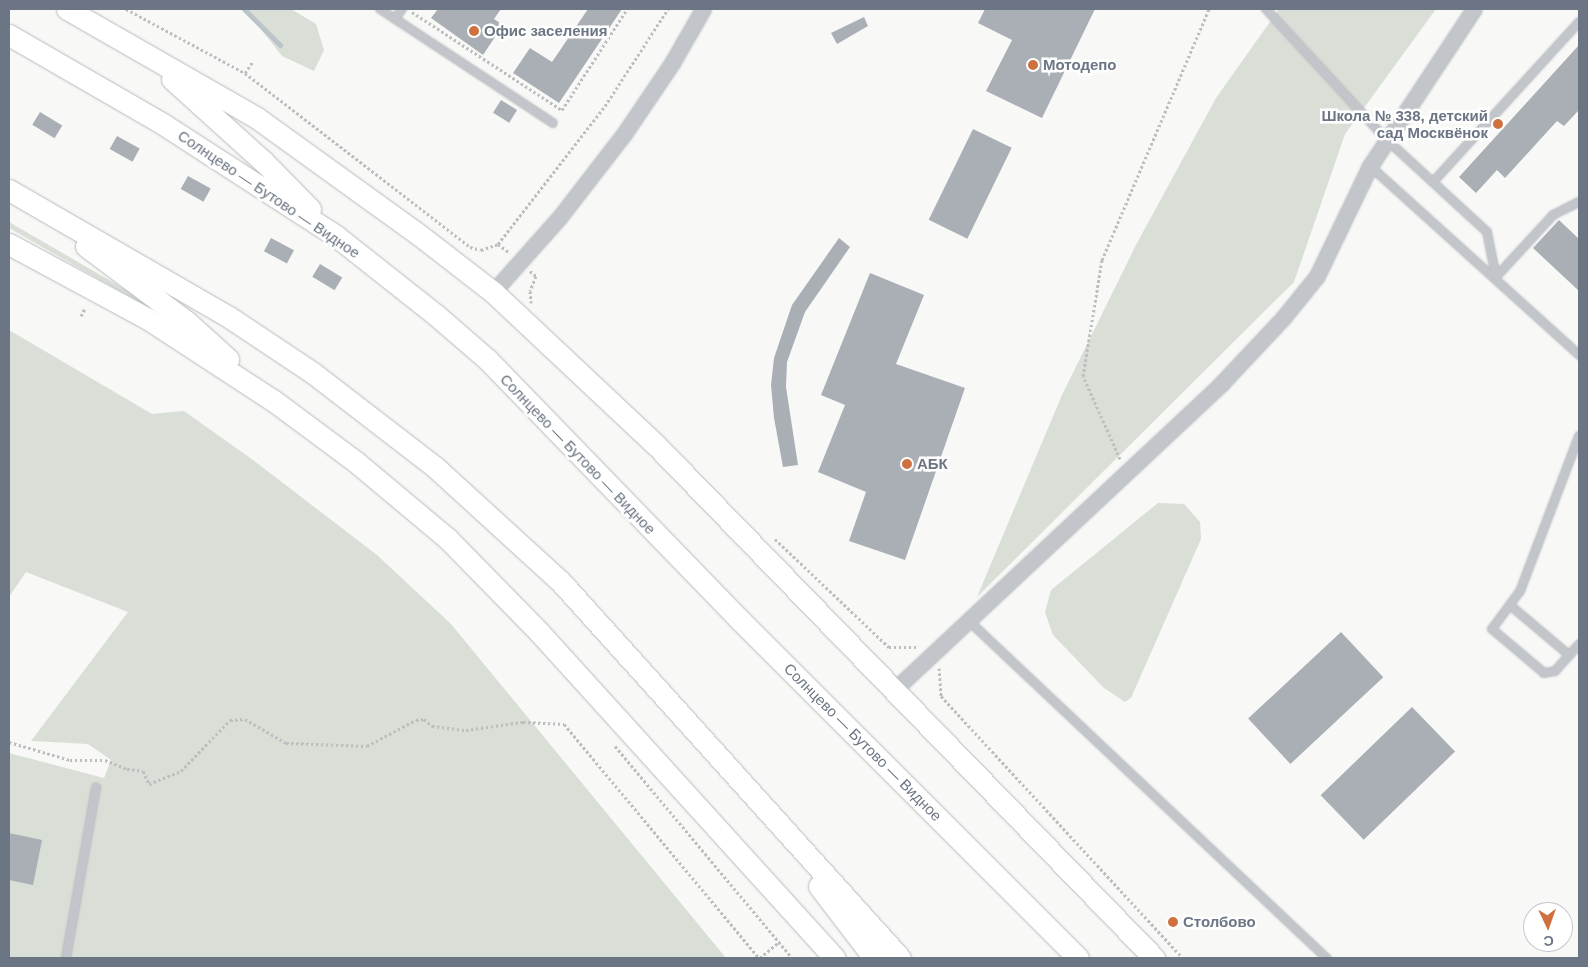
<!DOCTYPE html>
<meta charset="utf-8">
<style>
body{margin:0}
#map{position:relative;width:1588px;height:967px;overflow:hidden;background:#f8f8f6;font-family:Helvetica,sans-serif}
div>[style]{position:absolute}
.green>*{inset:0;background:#d9ded7}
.stream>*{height:5px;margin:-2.5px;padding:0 2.5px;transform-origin:2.5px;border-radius:2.5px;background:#bbc4c8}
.building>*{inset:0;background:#aaafb5;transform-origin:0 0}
.path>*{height:3px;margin-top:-1.5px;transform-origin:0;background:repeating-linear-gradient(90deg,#bcbec0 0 2.5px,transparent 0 5px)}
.roads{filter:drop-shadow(0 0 1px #b7babf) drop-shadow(0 0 1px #b7babf)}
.service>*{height:8px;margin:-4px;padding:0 4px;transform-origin:4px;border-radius:4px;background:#c2c5c9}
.minor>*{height:15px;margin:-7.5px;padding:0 7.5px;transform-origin:7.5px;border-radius:7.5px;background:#c2c5c9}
.secondary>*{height:21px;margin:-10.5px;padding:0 10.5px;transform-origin:10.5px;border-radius:10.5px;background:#fff}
.dots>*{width:14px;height:14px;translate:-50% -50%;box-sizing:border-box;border:2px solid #fff;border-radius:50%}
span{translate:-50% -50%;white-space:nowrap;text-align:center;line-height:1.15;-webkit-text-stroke:5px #fff;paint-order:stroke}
.poi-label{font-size:15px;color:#6b7583;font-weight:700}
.left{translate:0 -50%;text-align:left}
.right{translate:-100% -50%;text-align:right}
.street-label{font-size:15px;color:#6b7583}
.frame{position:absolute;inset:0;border:10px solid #6b7583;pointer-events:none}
.north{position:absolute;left:1523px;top:902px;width:50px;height:50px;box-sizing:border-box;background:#fff;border:1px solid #c4c8cd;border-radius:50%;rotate:177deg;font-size:14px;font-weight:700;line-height:20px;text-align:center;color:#6b7583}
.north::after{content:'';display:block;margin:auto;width:18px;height:22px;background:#cf713f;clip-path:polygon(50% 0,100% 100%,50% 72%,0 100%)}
</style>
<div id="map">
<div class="green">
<div style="clip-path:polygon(245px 9px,291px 9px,316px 24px,324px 50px,314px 71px,282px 56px)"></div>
<div style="clip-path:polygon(1279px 9px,1436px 9px,1345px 134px,1294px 282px,977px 597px,1062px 395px,1137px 243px,1216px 98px)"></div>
<div style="clip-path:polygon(9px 222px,135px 295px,160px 314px,9px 228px)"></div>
<div style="clip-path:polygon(9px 330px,152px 414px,184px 411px,253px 460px,377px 555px,451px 624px,726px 958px,9px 958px,9px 753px,104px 778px,111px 760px,88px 744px,31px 741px,128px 612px,26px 572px,9px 597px)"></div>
<div style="clip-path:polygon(1158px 503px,1184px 504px,1200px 522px,1201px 539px,1131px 698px,1125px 702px,1104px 688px,1053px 635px,1045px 612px,1051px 590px)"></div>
</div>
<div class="stream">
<div style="left:244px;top:9px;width:51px;rotate:45deg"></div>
</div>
<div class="building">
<div style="clip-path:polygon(438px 9px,501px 9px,494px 19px,503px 25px,483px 55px,431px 18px)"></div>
<div style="clip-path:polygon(588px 9px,622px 9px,559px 103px,513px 73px,530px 48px,552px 62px)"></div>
<div style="clip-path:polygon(985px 9px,1095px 9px,1042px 118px,986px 91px,1012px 40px,978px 23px)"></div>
<div style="clip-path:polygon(864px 17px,868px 26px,837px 44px,831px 33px)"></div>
<div style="clip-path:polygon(1579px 45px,1579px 110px,1564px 126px,1557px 121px,1505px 178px,1497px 170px,1476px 193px,1459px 177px)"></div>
<div style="left:501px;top:100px;width:19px;height:15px;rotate:32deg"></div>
<div style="left:40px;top:112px;width:26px;height:15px;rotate:31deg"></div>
<div style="left:973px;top:129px;width:43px;height:101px;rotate:26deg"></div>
<div style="left:117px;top:136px;width:26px;height:15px;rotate:29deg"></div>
<div style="left:188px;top:176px;width:26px;height:15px;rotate:29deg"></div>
<div style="clip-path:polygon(1559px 220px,1579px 239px,1579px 291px,1533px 248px)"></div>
<div style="left:271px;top:238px;width:26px;height:15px;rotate:28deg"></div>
<div style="clip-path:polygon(839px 238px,850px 247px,805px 312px,787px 362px,786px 387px,798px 465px,783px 467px,774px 418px,771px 385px,774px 358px,792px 305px)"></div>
<div style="left:320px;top:264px;width:26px;height:15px;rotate:31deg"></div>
<div style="clip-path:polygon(870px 273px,924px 295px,896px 364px,965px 388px,905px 560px,849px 541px,866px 492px,818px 472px,845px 405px,821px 395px)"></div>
<div style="left:1341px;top:632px;width:62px;height:127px;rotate:47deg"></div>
<div style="left:1412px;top:707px;width:62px;height:127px;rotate:46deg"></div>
<div style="clip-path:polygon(9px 833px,42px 840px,33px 885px,9px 880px)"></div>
</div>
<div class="path">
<div style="left:126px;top:9px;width:135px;rotate:28.3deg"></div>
<div style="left:245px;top:73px;width:284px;rotate:37.7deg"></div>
<div style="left:470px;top:247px;width:11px;rotate:15deg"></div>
<div style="left:481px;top:250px;width:18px;rotate:-19deg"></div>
<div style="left:498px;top:244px;width:15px;rotate:37deg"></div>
<div style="left:412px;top:12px;width:179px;rotate:33.2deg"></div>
<div style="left:245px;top:73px;width:14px;rotate:-56deg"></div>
<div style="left:562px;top:110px;width:120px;rotate:-57.2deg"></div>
<div style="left:498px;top:244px;width:175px;rotate:-52.2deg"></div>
<div style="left:605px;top:106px;width:116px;rotate:-57deg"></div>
<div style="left:530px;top:271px;width:8px;rotate:40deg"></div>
<div style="left:536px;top:276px;width:16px;rotate:112deg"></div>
<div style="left:530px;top:291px;width:12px;rotate:85deg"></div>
<div style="left:81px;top:316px;width:9px;rotate:-63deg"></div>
<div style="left:1120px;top:459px;width:91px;rotate:-114deg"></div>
<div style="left:1083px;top:376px;width:118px;rotate:-80.7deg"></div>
<div style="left:1102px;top:260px;width:273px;rotate:-66.9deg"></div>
<div style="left:775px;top:539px;width:157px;rotate:43.5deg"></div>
<div style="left:889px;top:647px;width:30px"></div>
<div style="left:939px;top:668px;width:28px;rotate:86deg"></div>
<div style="left:941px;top:696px;width:357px;rotate:47.3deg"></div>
<div style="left:9px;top:742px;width:64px;rotate:16.4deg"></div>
<div style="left:70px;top:760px;width:35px"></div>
<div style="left:105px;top:760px;width:24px;rotate:22deg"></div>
<div style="left:127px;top:769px;width:16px;rotate:7deg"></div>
<div style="left:143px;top:771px;width:14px;rotate:65deg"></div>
<div style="left:149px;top:784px;width:35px;rotate:-22deg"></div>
<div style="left:181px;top:771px;width:71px;rotate:-46.1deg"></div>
<div style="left:230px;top:720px;width:15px;rotate:-4deg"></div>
<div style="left:245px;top:719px;width:48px;rotate:30.3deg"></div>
<div style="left:286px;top:743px;width:81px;rotate:2.1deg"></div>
<div style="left:367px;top:746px;width:55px;rotate:-28deg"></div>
<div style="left:416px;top:720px;width:8px;rotate:-7deg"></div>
<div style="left:424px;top:719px;width:11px;rotate:41deg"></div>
<div style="left:432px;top:726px;width:34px;rotate:7deg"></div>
<div style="left:466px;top:730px;width:58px;rotate:-8deg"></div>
<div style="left:523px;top:722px;width:41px;rotate:2.8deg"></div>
<div style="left:564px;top:724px;width:305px;rotate:50.2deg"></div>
<div style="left:615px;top:746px;width:276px;rotate:50.1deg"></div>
<div style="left:760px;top:958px;width:25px;rotate:-40deg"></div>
</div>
<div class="roads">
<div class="service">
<div style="left:380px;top:9px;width:207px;rotate:33.4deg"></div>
<div style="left:1266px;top:9px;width:178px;rotate:47.3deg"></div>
<div style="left:1387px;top:140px;width:136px;rotate:42.6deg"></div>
<div style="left:1487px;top:232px;width:46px;rotate:78.7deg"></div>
<div style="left:395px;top:19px;width:12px;rotate:-55deg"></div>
<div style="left:1370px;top:166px;width:282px;rotate:42.1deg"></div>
<div style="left:1433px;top:182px;width:217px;rotate:-47.6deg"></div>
<div style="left:1496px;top:277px;width:84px;rotate:-47.4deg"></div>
<div style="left:1553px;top:215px;width:29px;rotate:-27deg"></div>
<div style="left:1579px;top:436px;width:166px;rotate:110.8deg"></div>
<div style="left:1520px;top:591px;width:47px;rotate:126.4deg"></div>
<div style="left:1492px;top:629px;width:68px;rotate:40.2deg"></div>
<div style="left:1544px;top:673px;width:11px;rotate:-10deg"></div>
<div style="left:1555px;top:671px;width:36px;rotate:-48deg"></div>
<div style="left:1511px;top:606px;width:76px;rotate:40.2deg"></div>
<div style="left:970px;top:622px;width:490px;rotate:43.3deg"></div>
<div style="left:66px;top:958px;width:173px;rotate:-80deg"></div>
</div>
<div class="minor">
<div style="left:493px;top:292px;width:99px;rotate:-48.3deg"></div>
<div style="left:559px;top:218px;width:106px;rotate:-52.3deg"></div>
<div style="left:624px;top:134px;width:86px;rotate:-55.9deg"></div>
<div style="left:672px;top:63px;width:62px;rotate:-60.1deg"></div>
<div style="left:892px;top:692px;width:451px;rotate:-43.1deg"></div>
<div style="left:1221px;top:384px;width:91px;rotate:-46.8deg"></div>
<div style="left:1283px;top:318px;width:54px;rotate:-51deg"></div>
<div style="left:1317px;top:276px;width:122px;rotate:-64.3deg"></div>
<div style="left:1370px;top:166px;width:188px;rotate:-56.5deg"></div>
</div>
<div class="secondary">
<div style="left:67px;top:9px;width:219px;rotate:29.8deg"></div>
<div style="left:257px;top:118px;width:198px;rotate:35.8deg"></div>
<div style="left:418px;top:234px;width:95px;rotate:37.7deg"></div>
<div style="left:493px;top:292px;width:225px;rotate:43.2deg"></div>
<div style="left:657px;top:446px;width:714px;rotate:45.85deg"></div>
<div style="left:9px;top:35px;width:178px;rotate:30deg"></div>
<div style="left:163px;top:124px;width:206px;rotate:32.9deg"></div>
<div style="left:336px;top:236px;width:127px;rotate:38.3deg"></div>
<div style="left:436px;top:315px;width:69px;rotate:40.9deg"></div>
<div style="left:488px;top:360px;width:362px;rotate:45.9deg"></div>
<div style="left:740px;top:620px;width:478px;rotate:45deg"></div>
<div style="left:172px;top:79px;width:124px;rotate:42.1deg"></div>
<div style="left:264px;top:162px;width:66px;rotate:45.6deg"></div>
<div style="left:9px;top:190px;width:254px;rotate:30deg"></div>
<div style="left:229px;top:317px;width:101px;rotate:33.7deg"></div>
<div style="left:313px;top:373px;width:154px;rotate:37.6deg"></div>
<div style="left:435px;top:467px;width:171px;rotate:42.4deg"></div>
<div style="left:561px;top:582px;width:506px;rotate:47.96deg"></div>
<div style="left:9px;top:244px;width:158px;rotate:28.3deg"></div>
<div style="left:148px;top:319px;width:150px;rotate:33.1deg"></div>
<div style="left:274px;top:401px;width:102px;rotate:36.6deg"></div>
<div style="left:356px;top:462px;width:120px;rotate:39.9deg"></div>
<div style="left:448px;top:539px;width:130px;rotate:45.6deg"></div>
<div style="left:539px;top:632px;width:440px;rotate:47.8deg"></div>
<div style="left:86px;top:246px;width:125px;rotate:36.9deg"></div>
<div style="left:186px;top:321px;width:57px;rotate:42.1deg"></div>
<div style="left:819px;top:886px;width:91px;rotate:52.6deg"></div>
</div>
</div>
<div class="dots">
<div style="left:474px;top:31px;background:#cf713f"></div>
<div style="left:1033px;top:65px;background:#cf713f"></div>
<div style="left:1498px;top:124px;background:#cf713f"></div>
<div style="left:907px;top:464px;background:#cf713f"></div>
<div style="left:1173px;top:922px;background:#cf713f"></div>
</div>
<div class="poi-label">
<span class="left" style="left:484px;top:31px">Офис заселения</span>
<span class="left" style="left:1043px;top:65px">Мотодепо</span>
<span class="right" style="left:1488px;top:124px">Школа № 338, детский<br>сад Москвёнок</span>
<span class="left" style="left:917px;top:464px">АБК</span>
<span class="left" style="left:1183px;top:922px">Столбово</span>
</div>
<div class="street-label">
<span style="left:269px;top:194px;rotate:34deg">Солнцево — Бутово — Видное</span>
<span style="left:578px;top:454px;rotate:46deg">Солнцево — Бутово — Видное</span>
<span style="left:863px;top:742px;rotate:45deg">Солнцево — Бутово — Видное</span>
</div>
<div class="frame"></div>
<div class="north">С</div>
</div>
